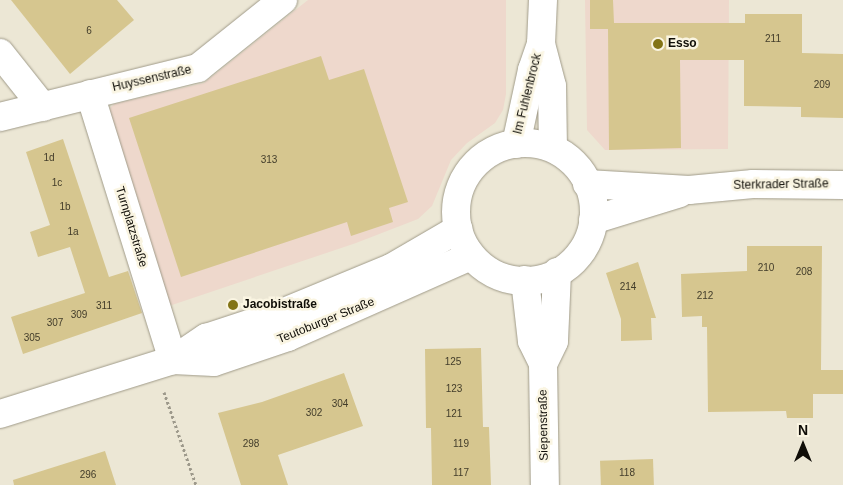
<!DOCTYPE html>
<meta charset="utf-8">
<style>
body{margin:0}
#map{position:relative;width:843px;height:485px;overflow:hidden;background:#ece7d5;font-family:Arial,sans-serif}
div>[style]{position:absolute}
.commercial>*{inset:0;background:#eed8cc}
.building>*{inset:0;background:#d6c68f;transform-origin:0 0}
.path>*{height:3px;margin-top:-1.5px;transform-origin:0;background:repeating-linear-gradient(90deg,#9d998b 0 2.5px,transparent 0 5px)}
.roads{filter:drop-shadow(0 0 1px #a09b89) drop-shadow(0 0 1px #a09b89)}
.minor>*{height:28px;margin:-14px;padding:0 14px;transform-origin:14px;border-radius:14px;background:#fff}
.tertiary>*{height:28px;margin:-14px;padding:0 14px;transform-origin:14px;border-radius:14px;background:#fff}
.secondary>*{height:28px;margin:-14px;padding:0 14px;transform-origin:14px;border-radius:14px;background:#fff}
.secondary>.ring{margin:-14px;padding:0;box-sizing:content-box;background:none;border:28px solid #fff;border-radius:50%}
.dots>*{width:14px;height:14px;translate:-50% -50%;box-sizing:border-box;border:2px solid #faf5e2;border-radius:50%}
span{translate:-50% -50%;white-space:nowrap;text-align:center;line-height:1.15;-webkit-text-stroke:5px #faf5e2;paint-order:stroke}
.number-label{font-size:10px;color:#423c2a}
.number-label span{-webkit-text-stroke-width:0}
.poi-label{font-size:12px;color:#100e08;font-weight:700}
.left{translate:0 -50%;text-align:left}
.street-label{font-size:12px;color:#100e08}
.north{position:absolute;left:778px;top:420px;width:50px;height:50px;-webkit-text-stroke:4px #faf5e2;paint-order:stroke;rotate:0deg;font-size:14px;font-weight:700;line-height:20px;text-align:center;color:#100e08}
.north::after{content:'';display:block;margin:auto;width:18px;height:22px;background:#100e08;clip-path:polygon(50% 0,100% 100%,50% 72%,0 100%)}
</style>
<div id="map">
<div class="commercial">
<div style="clip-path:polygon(308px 0,506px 0,506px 94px,503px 110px,495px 123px,467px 143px,451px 160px,432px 206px,418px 219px,356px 243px,169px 306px,107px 111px,114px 104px,204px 83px)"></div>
<div style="clip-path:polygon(585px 0,729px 0,728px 149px,605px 150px,587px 130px)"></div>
</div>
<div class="building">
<div style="clip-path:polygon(11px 0,117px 0,134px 20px,70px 74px)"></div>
<div style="clip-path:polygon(590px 0,613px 0,614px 23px,745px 23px,745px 14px,802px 14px,802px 53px,843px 54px,843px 118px,801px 117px,801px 107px,744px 106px,744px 60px,680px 60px,681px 148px,609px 150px,608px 29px,590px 29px)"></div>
<div style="clip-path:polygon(321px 56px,329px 80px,364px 69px,408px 202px,389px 208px,393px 222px,351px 236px,347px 222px,181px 277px,129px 118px)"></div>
<div style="clip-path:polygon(63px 139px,109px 277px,128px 271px,142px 313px,23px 354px,11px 317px,85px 293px,70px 247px,38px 257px,30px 232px,50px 225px,26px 152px)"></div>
<div style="clip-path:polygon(747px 246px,822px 246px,821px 370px,843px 370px,843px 394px,813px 394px,813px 418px,787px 418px,786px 411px,708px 412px,707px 327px,702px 327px,702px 316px,682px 317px,681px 274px,747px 271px)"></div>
<div style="clip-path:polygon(638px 262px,656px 318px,651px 318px,652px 340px,621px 341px,621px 319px,606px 273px)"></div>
<div style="clip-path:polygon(481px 348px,483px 427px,489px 427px,491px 485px,432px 485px,431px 428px,426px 428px,425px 349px)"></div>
<div style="clip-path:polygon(344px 373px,363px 426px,278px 455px,288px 485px,241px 485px,218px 413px,262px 402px)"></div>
<div style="clip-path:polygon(105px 451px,116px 485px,14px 485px,13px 480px)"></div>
<div style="left:653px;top:459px;width:26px;height:53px;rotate:88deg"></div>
</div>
<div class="path">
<div style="left:164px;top:392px;width:98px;rotate:71deg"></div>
</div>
<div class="roads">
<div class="minor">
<div style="left:0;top:53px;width:69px;rotate:51.5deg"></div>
<div style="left:90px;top:94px;width:279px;rotate:72.7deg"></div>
<div style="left:0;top:117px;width:204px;rotate:-13.9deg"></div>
<div style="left:198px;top:68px;width:109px;rotate:-38.7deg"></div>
<div style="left:525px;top:280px;width:61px;rotate:83.5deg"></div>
<div style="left:532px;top:341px;width:25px;rotate:64deg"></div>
<div style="left:543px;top:364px;width:121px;rotate:89.1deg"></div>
<div style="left:543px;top:364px;width:25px;rotate:-64deg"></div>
<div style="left:554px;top:341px;width:69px;rotate:-87.5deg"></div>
</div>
<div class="tertiary">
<div style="left:541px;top:44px;width:43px;rotate:75.3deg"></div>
<div style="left:552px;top:86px;width:62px;rotate:89.1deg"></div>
<div style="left:516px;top:144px;width:76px;rotate:-77.8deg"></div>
<div style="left:532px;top:70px;width:28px;rotate:-71deg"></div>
<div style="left:541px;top:44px;width:44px;rotate:-87.4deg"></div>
</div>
<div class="secondary">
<div class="ring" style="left:456px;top:143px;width:110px;height:110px"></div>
<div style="left:587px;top:184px;width:102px;rotate:3.4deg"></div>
<div style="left:689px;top:190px;width:64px;rotate:-5.4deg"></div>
<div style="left:753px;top:184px;width:90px;rotate:0.6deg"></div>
<div style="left:593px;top:220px;width:91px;rotate:-17.2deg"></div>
<div style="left:173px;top:360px;width:41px;rotate:2.8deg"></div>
<div style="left:214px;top:362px;width:78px;rotate:-18.7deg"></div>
<div style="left:288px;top:337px;width:200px;rotate:-23.9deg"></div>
<div style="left:0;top:414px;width:181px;rotate:-17.3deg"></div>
<div style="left:173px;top:360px;width:40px;rotate:-34deg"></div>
<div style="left:206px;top:338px;width:80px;rotate:-18.2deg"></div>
<div style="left:282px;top:313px;width:118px;rotate:-22.4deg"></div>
<div style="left:391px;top:268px;width:78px;rotate:-30.2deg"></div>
</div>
</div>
<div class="dots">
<div style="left:658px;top:44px;background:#837416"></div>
<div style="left:233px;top:305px;background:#837416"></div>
</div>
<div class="number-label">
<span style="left:89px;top:31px">6</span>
<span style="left:773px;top:39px">211</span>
<span style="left:822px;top:85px">209</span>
<span style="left:49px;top:158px">1d</span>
<span style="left:269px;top:160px">313</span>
<span style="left:57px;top:183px">1c</span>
<span style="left:65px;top:207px">1b</span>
<span style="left:73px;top:232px">1a</span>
<span style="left:766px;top:268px">210</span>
<span style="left:804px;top:272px">208</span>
<span style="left:628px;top:287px">214</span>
<span style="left:705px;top:296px">212</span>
<span style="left:104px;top:306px">311</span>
<span style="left:79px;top:315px">309</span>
<span style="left:55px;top:323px">307</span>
<span style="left:32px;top:338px">305</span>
<span style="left:453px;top:362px">125</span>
<span style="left:454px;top:389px">123</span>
<span style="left:340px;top:404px">304</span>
<span style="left:314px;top:413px">302</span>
<span style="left:454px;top:414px">121</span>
<span style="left:251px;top:444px">298</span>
<span style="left:461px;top:444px">119</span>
<span style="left:461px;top:473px">117</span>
<span style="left:627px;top:473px">118</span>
<span style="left:88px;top:475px">296</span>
</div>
<div class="poi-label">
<span class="left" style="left:668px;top:44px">Esso</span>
<span class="left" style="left:243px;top:305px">Jacobistraße</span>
</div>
<div class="street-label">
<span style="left:152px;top:79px;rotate:-13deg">Huyssenstraße</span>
<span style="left:528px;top:94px;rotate:-76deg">Im Fuhlenbrock</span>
<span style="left:781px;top:185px;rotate:-1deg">Sterkrader Straße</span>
<span style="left:131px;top:227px;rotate:73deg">Turnplatzstraße</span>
<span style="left:326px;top:321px;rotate:-22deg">Teutoburger Straße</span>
<span style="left:544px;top:425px;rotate:-91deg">Siepenstraße</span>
</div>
<div class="north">N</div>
</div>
